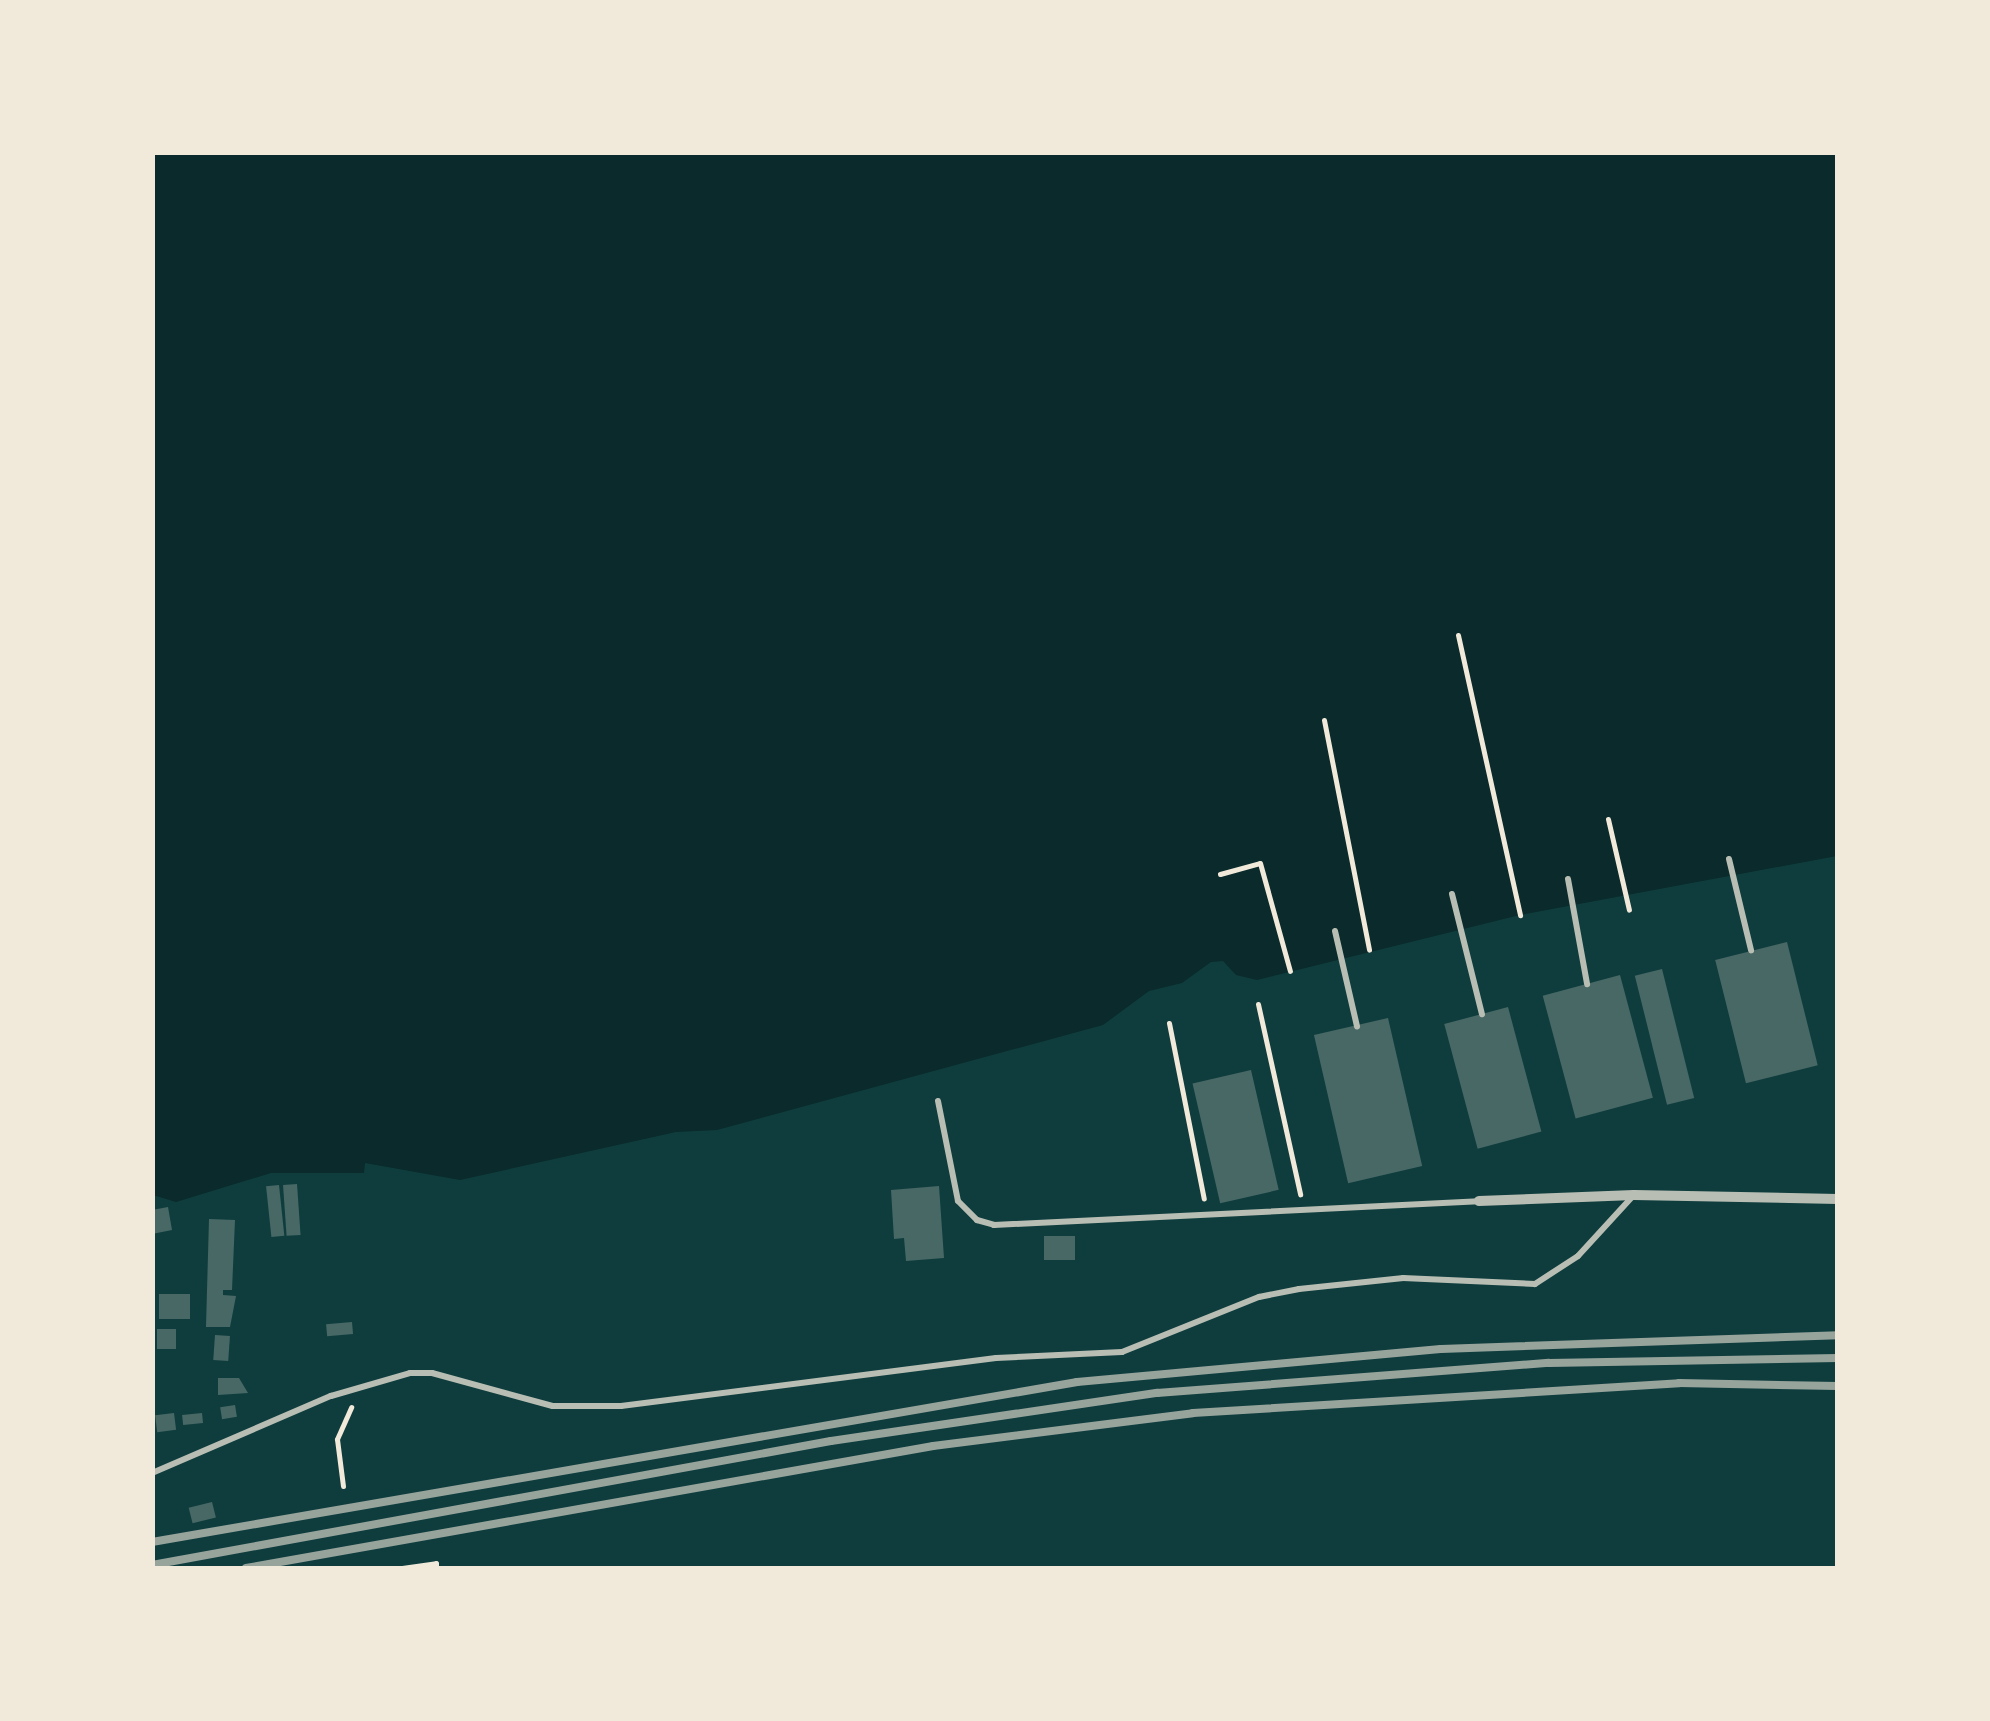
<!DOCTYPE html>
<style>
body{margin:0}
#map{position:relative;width:1990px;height:1721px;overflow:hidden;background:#0f3d3e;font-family:Commissioner,sans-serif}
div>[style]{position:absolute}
.water>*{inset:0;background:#0a2a2b}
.building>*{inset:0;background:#486865;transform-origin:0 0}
.path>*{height:5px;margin:-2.5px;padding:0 2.5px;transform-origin:2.5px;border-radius:2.5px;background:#f1e9da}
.service>*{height:6px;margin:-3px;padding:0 3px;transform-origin:3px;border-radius:3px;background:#b8beb3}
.minor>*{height:10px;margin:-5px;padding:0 5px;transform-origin:5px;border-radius:5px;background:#b8beb3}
.rail>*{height:8px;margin:-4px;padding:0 4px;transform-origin:4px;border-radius:4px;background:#97a49c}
span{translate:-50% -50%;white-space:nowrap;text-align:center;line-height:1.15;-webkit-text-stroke:10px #f1e9da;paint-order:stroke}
.frame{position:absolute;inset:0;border:155px solid #f1e9da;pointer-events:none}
</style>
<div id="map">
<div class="water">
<div style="clip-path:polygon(153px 153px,1837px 153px,1837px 856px,1520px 915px,1257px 980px,1236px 975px,1223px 961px,1211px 962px,1182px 983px,1149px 991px,1103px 1025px,717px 1130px,676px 1132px,460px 1180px,365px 1163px,364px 1173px,271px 1173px,176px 1202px,153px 1195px)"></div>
</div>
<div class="building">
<div style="left:1787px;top:942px;width:127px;height:74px;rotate:76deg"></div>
<div style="left:1662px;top:969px;width:133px;height:28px;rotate:76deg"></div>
<div style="left:1620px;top:975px;width:127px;height:80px;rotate:75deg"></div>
<div style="left:1508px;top:1007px;width:129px;height:66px;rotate:75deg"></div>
<div style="left:1388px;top:1018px;width:152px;height:76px;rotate:77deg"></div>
<div style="left:1251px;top:1070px;width:123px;height:60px;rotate:77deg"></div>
<div style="left:297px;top:1184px;width:51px;height:14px;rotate:86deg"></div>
<div style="left:279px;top:1185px;width:51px;height:13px;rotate:84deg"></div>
<div style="clip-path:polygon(939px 1186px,944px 1258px,906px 1261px,904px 1238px,894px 1239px,891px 1190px)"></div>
<div style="clip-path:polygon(168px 1207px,172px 1230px,152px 1234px,152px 1210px)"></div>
<div style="clip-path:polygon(209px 1219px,235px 1220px,232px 1290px,223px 1290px,223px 1295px,236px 1296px,230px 1327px,206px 1327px)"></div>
<div style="left:1044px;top:1236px;width:31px;height:24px"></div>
<div style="left:159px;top:1294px;width:31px;height:25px"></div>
<div style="left:352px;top:1322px;width:12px;height:26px;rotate:85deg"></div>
<div style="left:176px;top:1329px;width:20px;height:19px;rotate:90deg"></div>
<div style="left:215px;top:1335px;width:15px;height:25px;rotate:4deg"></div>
<div style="clip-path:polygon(218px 1378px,239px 1378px,248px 1393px,218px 1395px)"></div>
<div style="left:235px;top:1405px;width:12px;height:15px;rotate:81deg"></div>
<div style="left:174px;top:1413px;width:17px;height:19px;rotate:83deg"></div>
<div style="left:202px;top:1413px;width:10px;height:20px;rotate:84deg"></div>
<div style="left:212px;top:1502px;width:16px;height:24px;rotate:76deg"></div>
</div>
<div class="path">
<div style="left:1458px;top:635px;width:287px;rotate:77.5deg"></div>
<div style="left:1324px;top:720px;width:234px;rotate:78.9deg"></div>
<div style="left:1608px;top:819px;width:93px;rotate:77deg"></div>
<div style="left:1220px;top:874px;width:41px;rotate:-15.4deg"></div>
<div style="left:1260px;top:863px;width:112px;rotate:74.5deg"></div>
<div style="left:1258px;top:1004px;width:195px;rotate:77.5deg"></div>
<div style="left:1169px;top:1023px;width:179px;rotate:78.8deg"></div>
<div style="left:343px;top:1486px;width:47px;rotate:-97.3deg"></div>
<div style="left:337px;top:1439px;width:35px;rotate:-66deg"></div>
<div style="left:402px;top:1568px;width:34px;rotate:-8deg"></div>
<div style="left:436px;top:1563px;width:5px;rotate:90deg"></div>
</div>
<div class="service">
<div style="left:1729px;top:859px;width:94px;rotate:76.4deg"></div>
<div style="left:1568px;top:879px;width:107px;rotate:79.7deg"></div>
<div style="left:1452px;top:894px;width:124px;rotate:76deg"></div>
<div style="left:1335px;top:931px;width:98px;rotate:77deg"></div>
<div style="left:938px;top:1101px;width:102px;rotate:78.7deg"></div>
<div style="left:958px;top:1201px;width:27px;rotate:45deg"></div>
<div style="left:977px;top:1220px;width:18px;rotate:16deg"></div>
<div style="left:994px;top:1225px;width:485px;rotate:-2.8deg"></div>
<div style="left:152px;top:1473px;width:195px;rotate:-23.3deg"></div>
<div style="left:331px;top:1396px;width:82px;rotate:-16.2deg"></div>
<div style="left:410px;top:1373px;width:22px"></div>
<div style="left:432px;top:1373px;width:125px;rotate:15.3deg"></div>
<div style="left:553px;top:1406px;width:68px"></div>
<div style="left:621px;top:1406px;width:378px;rotate:-7.3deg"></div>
<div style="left:996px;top:1358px;width:126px;rotate:-2.7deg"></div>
<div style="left:1122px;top:1352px;width:148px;rotate:-21.9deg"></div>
<div style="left:1259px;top:1297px;width:41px;rotate:-11.3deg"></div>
<div style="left:1299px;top:1289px;width:105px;rotate:-6deg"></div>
<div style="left:1403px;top:1278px;width:132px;rotate:2.6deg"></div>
<div style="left:1535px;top:1284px;width:51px;rotate:-33.1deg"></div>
<div style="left:1578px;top:1256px;width:81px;rotate:-47.5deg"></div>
</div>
<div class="minor">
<div style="left:1479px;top:1201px;width:155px;rotate:-2.2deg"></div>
<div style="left:1634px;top:1195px;width:204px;rotate:1.1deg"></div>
</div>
<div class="rail">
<div style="left:152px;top:1542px;width:939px;rotate:-9.81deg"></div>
<div style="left:1077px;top:1382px;width:365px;rotate:-5.2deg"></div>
<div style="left:1441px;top:1349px;width:397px;rotate:-2deg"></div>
<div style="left:152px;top:1565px;width:690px;rotate:-10.35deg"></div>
<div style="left:831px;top:1441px;width:330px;rotate:-8.4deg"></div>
<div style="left:1157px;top:1393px;width:393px;rotate:-4.4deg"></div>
<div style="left:1549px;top:1363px;width:289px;rotate:-1deg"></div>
<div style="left:246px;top:1568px;width:698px;rotate:-10.07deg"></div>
<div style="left:933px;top:1446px;width:262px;rotate:-7.2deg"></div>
<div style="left:1193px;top:1413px;width:487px;rotate:-3.5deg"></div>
<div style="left:1679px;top:1383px;width:159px;rotate:1.1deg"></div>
</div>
<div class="frame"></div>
</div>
